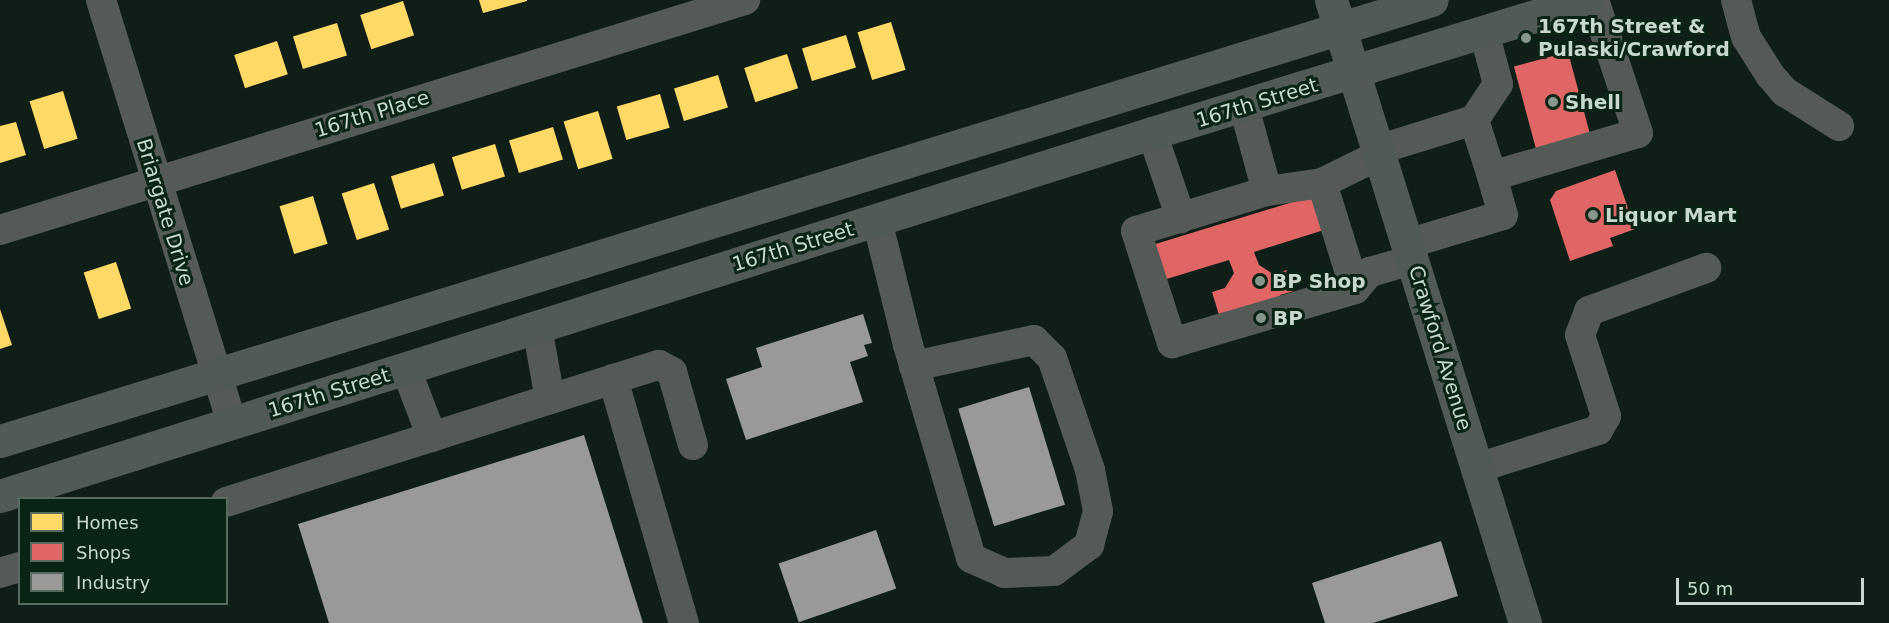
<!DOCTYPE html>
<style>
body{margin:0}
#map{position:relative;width:1889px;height:623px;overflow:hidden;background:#0f1e16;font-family:"DejaVu Sans",sans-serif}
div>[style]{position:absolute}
.homes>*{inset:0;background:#ffd966;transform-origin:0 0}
.shops>*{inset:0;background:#e06666;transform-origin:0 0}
.industry>*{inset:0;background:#999;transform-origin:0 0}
.minor>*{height:30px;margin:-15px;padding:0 15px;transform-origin:15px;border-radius:15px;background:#555a57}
.major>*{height:33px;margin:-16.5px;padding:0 16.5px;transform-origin:16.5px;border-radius:16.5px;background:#525a56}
.dots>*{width:16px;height:16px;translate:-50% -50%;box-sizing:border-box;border:3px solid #092415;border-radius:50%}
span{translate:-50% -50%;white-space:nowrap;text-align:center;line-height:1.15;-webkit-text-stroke:6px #092415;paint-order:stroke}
.poi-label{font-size:20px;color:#c9d8ce;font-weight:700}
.left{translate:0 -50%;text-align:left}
.street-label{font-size:20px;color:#c9d8ce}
.legend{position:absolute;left:18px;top:497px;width:210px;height:108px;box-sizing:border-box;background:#092415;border:2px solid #566c5f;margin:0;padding:8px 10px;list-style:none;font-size:18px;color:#c9d8ce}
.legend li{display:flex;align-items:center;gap:12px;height:30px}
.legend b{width:30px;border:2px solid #566c5f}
.scale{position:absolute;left:1676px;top:578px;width:188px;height:27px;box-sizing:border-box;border:3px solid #c9d8ce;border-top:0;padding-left:8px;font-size:18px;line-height:21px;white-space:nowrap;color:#c9d8ce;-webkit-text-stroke:4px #092415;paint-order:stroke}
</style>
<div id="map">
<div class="homes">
<div style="clip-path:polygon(479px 0,527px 0,527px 1px,483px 13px)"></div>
<div style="left:403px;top:1px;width:36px;height:45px;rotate:72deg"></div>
<div style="left:891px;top:22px;width:50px;height:35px;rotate:73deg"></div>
<div style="left:337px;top:23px;width:34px;height:46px;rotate:73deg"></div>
<div style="left:846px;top:35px;width:34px;height:46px;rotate:73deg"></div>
<div style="left:277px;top:41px;width:35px;height:45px;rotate:72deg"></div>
<div style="left:787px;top:54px;width:36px;height:45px;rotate:72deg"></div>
<div style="left:718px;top:75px;width:34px;height:46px;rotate:73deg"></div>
<div style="left:63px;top:91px;width:50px;height:35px;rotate:73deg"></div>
<div style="left:660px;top:94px;width:35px;height:45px;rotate:74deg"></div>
<div style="left:598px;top:111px;width:50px;height:36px;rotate:73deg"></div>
<div style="clip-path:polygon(16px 122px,26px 155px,0 163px,0 126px)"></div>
<div style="left:553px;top:127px;width:34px;height:46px;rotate:73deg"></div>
<div style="left:495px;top:144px;width:34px;height:45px;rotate:73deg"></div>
<div style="left:434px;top:163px;width:34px;height:45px;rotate:73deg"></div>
<div style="left:374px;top:183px;width:49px;height:34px;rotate:72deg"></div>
<div style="left:313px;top:196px;width:50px;height:35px;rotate:73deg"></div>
<div style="left:116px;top:262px;width:49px;height:34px;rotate:72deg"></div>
<div style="clip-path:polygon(0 309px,12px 345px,0 349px)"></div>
</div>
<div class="shops">
<div style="left:1568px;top:52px;width:87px;height:56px;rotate:75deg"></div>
<div style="clip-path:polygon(1615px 170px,1635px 229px,1610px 238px,1613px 246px,1570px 261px,1550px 200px,1556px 191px)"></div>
<div style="clip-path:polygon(1312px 196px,1324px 230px,1254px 252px,1259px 265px,1273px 274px,1287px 270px,1294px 291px,1280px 295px,1281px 299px,1219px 315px,1212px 292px,1225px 288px,1234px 273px,1229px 260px,1160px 281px,1149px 246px)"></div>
</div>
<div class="industry">
<div style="clip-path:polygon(863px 314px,872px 343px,864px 345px,868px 356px,850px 362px,863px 402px,746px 440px,726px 379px,762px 367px,756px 348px)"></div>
<div style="left:1029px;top:387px;width:123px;height:74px;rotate:73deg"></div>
<div style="clip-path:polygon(584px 435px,643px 623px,329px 623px,298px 524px)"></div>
<div style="left:876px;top:530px;width:62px;height:103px;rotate:71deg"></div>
<div style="clip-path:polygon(1441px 541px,1458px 596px,1373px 623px,1325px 623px,1312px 583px)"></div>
</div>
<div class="minor">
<div style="left:101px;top:0;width:443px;rotate:72.8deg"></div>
<div style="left:1736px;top:0;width:38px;rotate:75deg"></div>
<div style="left:1746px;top:37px;width:45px;rotate:57.7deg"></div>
<div style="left:1770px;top:75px;width:23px;rotate:49deg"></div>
<div style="left:1785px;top:92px;width:64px;rotate:32.2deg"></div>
<div style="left:1244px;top:107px;width:87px;rotate:74.7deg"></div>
<div style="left:1474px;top:120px;width:43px;rotate:-56.3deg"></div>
<div style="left:1498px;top:84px;width:54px;rotate:-105.1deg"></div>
<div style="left:1152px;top:133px;width:90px;rotate:71.2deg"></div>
<div style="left:1377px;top:150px;width:102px;rotate:-17.2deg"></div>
<div style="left:1474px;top:120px;width:59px;rotate:72.2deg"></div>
<div style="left:1379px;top:155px;width:64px;rotate:153.8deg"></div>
<div style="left:1322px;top:183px;width:56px;rotate:171.7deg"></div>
<div style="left:1267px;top:191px;width:137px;rotate:163deg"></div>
<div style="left:1136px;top:231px;width:118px;rotate:72.2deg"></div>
<div style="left:1172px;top:343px;width:191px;rotate:-16.4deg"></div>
<div style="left:1355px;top:289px;width:23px;rotate:-49deg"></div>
<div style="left:1370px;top:272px;width:44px;rotate:-15.9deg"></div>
<div style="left:1322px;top:183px;width:111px;rotate:72.7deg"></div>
<div style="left:877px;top:220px;width:129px;rotate:76.1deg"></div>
<div style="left:908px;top:345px;width:222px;rotate:73.5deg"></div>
<div style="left:971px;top:558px;width:36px;rotate:24deg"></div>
<div style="left:1004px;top:573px;width:50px;rotate:-2.3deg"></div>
<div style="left:1054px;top:571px;width:44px;rotate:-36.6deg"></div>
<div style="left:1089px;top:545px;width:35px;rotate:-75deg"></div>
<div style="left:1098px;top:511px;width:42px;rotate:-101deg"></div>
<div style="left:1090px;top:470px;width:118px;rotate:-108.7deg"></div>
<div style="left:1052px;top:358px;width:25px;rotate:-135deg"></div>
<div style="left:1034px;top:340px;width:123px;rotate:167.8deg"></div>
<div style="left:0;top:230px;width:780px;rotate:-17.16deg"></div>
<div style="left:1407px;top:244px;width:100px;rotate:-16.8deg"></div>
<div style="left:1503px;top:215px;width:41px;rotate:-105.8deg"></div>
<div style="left:1492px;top:176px;width:152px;rotate:-16.4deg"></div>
<div style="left:1638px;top:133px;width:140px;rotate:-108.3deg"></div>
<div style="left:537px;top:327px;width:73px;rotate:79.8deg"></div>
<div style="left:406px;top:369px;width:73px;rotate:69.1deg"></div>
<div style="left:613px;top:379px;width:254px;rotate:73.8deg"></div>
<div style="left:1477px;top:468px;width:127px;rotate:-17.4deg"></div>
<div style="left:1598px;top:430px;width:16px;rotate:-60deg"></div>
<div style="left:1606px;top:416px;width:85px;rotate:-107.8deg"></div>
<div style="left:1580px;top:335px;width:26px;rotate:-69deg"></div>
<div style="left:1589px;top:311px;width:125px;rotate:-20.2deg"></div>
<div style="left:226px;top:502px;width:454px;rotate:-17.6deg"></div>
<div style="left:659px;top:365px;width:15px;rotate:28deg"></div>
<div style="left:672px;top:372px;width:76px;rotate:74deg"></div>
<div style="left:0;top:573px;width:21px;rotate:-17deg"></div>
</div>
<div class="major">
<div style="left:1331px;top:0;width:653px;rotate:72.7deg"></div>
<div style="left:0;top:441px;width:1498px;rotate:-17.12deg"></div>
<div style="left:0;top:496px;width:1208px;rotate:-17.49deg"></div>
<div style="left:1152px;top:133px;width:454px;rotate:-17deg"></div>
</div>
<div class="dots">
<div style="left:1526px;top:38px;background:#88978e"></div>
<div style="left:1553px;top:102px;background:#88978e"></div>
<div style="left:1593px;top:215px;background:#88978e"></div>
<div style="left:1260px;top:281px;background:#88978e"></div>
<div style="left:1261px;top:318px;background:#88978e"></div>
</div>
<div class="poi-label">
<span class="left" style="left:1538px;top:38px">167th Street &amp;<br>Pulaski/Crawford</span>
<span class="left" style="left:1565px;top:102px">Shell</span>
<span class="left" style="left:1605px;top:215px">Liquor Mart</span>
<span class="left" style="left:1272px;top:281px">BP Shop</span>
<span class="left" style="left:1273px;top:318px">BP</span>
</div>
<div class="street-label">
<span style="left:1257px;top:103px;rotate:-17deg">167th Street</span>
<span style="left:372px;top:114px;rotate:-17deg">167th Place</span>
<span style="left:165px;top:212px;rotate:73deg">Briargate Drive</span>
<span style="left:793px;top:247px;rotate:-17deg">167th Street</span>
<span style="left:1440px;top:348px;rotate:73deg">Crawford Avenue</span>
<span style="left:329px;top:393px;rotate:-17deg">167th Street</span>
</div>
<ul class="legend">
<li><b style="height:16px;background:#ffd966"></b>Homes</li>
<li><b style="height:16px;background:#e06666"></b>Shops</li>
<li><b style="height:16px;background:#999"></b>Industry</li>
</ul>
<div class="scale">50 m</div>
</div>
